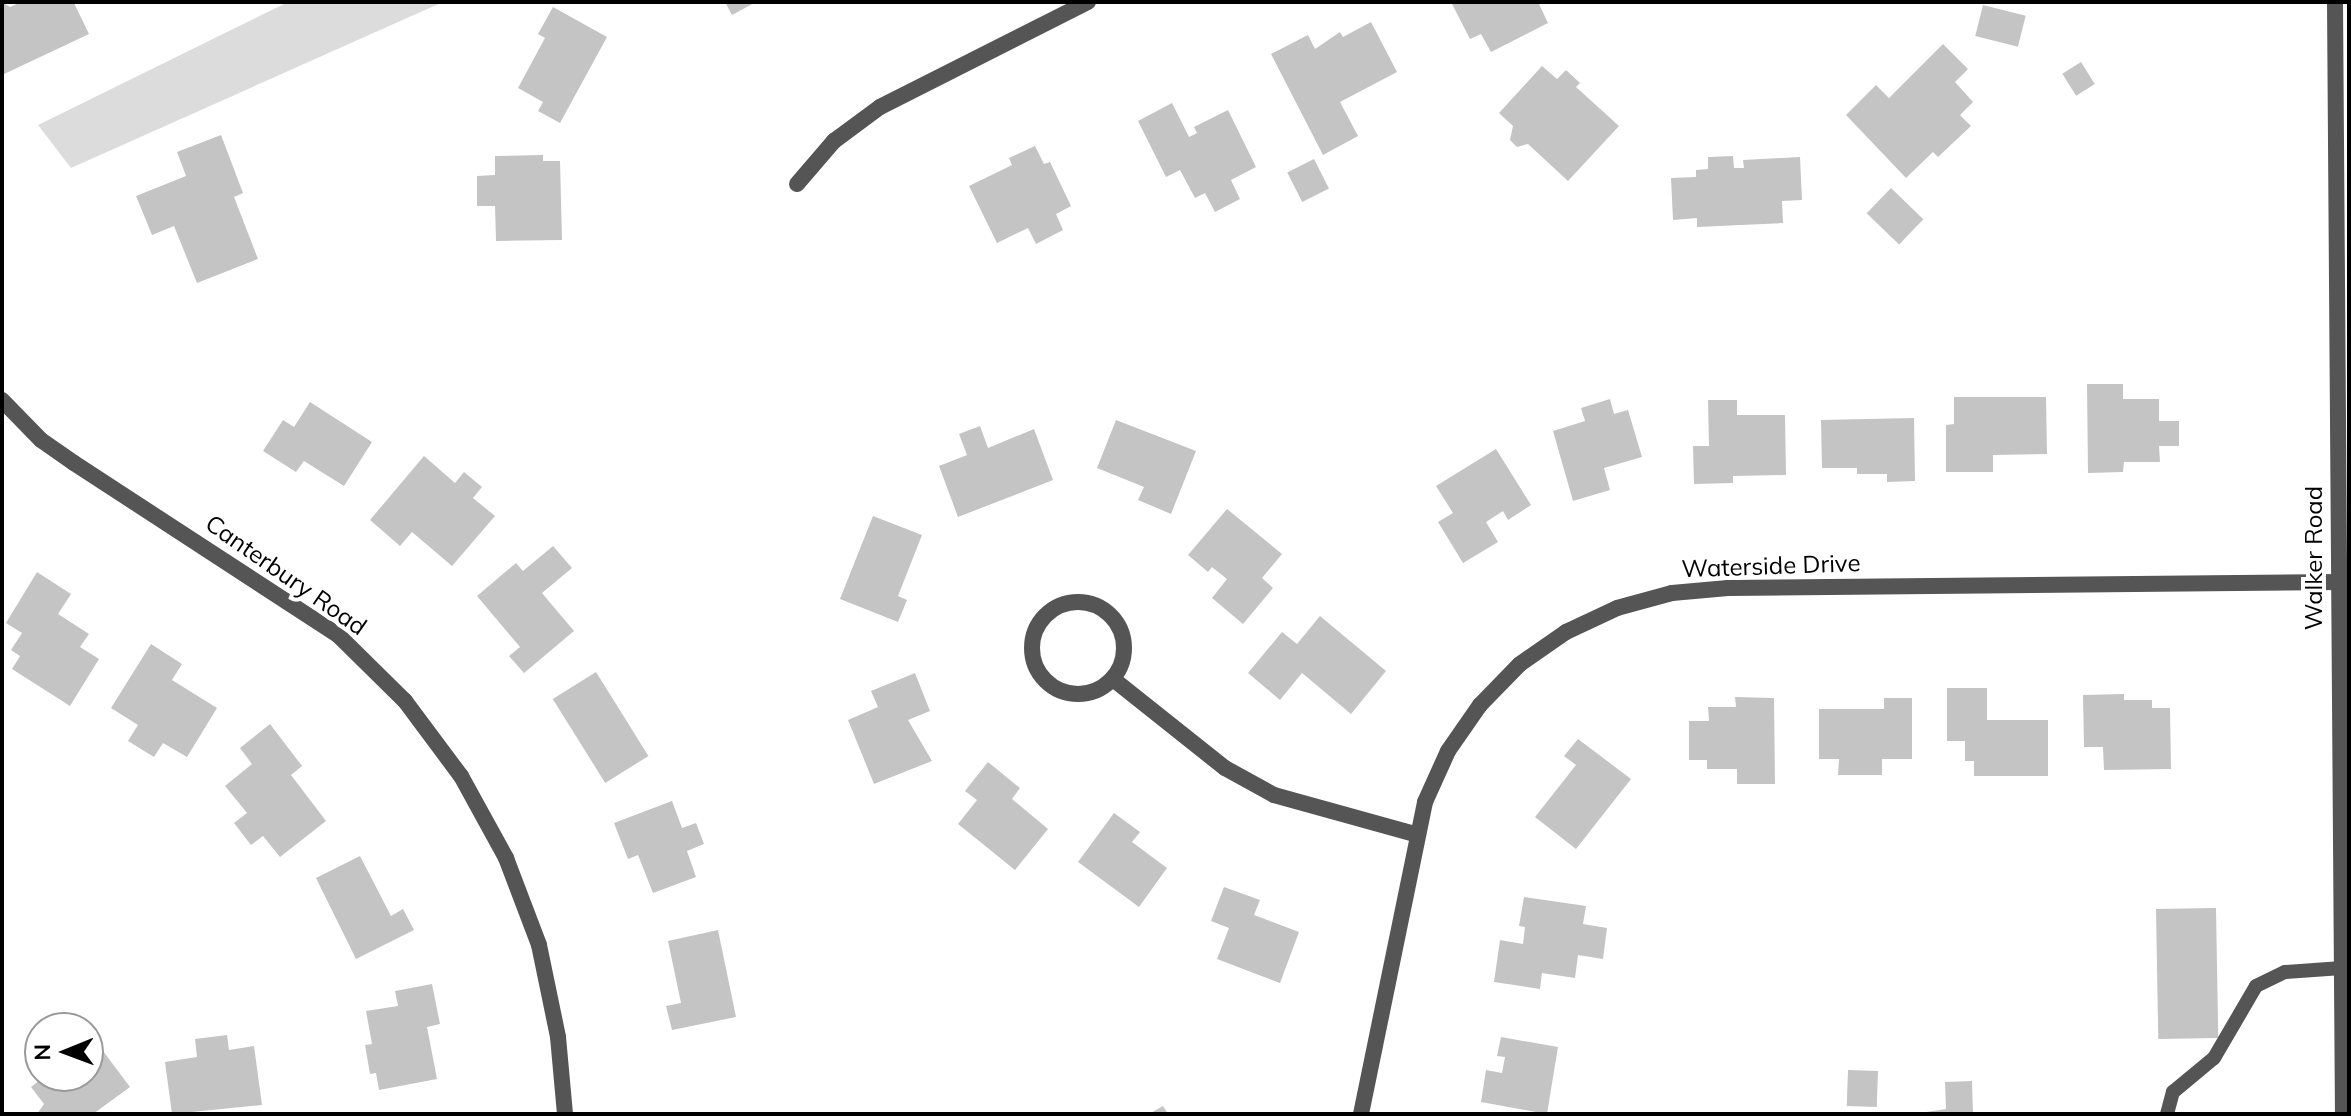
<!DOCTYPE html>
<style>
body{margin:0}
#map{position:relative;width:2351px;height:1116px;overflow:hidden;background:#fff;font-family:Mulish,sans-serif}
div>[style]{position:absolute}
.green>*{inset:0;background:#dcdcdc}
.building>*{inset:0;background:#c4c4c4;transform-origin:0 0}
.service>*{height:14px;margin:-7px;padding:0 7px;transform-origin:7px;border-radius:7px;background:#555}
.minor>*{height:16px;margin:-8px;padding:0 8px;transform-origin:8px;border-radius:8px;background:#555}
.minor>.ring{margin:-8px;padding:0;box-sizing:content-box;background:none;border:16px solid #555;border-radius:50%}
.tertiary>*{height:16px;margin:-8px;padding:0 8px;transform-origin:8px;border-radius:8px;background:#555}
span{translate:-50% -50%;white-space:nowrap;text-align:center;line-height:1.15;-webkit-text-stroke:8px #fff;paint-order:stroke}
.street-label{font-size:24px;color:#000}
.frame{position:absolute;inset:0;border:4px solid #000;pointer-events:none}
.north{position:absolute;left:24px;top:1012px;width:80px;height:80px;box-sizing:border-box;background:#fff;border:2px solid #999;border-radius:50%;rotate:269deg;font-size:22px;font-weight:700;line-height:32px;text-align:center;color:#000}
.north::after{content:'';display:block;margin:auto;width:28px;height:36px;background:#000;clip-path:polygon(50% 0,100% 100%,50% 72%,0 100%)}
</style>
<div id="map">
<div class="green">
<div style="clip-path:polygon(288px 2px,443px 2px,71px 168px,38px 125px)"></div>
</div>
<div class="building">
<div style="clip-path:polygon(2px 2px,10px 7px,21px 2px,74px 3px,89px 34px,2px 75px)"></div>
<div style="clip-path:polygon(725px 2px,756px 2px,732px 15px)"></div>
<div style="clip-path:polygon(1451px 2px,1538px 2px,1548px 23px,1491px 52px,1481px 34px,1470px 39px)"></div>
<div style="left:1983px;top:5px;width:44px;height:32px;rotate:14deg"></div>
<div style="clip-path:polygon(553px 7px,607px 37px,560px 123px,538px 111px,543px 102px,518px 88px,545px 38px,538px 34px)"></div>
<div style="clip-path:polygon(1371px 22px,1397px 72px,1340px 102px,1358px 136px,1323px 155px,1271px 54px,1308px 35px,1315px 49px,1340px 32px,1343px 37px)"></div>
<div style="clip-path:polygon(1943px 44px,1968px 69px,1955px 82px,1973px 102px,1960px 115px,1971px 126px,1938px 157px,1933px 152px,1906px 178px,1846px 115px,1876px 85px,1889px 98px)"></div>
<div style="left:2081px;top:62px;width:26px;height:22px;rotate:58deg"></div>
<div style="clip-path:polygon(1542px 66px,1557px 79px,1566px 70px,1580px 83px,1576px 87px,1619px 126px,1568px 181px,1528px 144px,1517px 147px,1510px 140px,1513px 126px,1499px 113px)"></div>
<div style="clip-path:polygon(1172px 103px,1189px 137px,1197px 133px,1194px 127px,1228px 110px,1256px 167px,1231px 180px,1240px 199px,1215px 212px,1205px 193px,1195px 198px,1180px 170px,1166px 177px,1138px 121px)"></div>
<div style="clip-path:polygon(221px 135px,243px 193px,234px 197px,258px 259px,197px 283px,174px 226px,152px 235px,136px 196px,186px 176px,177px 152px)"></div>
<div style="clip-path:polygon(1035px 146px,1044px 164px,1050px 162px,1071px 206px,1056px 214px,1063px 230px,1036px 244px,1028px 228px,997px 243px,969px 186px,1012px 165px,1009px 158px)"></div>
<div style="clip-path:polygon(543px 155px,543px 161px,560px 161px,562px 240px,496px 241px,495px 206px,477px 206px,477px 176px,495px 175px,495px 156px)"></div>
<div style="clip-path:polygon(1733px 156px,1734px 168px,1744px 168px,1743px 160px,1800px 157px,1802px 200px,1782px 201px,1783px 223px,1697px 227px,1697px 218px,1673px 220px,1671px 178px,1696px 177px,1696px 170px,1708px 169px,1708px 157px)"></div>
<div style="left:1314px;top:159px;width:33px;height:30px;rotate:63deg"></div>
<div style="left:1891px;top:188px;width:45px;height:35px;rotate:44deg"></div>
<div style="clip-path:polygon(2087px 384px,2123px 384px,2123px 399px,2159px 399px,2159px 421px,2179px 421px,2179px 446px,2159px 446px,2160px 462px,2124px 462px,2123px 472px,2088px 473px)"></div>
<div style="clip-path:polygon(1954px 397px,2046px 397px,2047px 454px,1993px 455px,1993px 472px,1946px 472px,1946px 425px,1954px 424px)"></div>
<div style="clip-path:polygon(1610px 399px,1614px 414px,1628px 410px,1642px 457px,1604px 468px,1610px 490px,1573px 501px,1553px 431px,1585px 421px,1581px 408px)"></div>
<div style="clip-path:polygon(1708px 400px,1737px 400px,1737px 415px,1785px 415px,1786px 475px,1733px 476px,1733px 483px,1694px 484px,1693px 446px,1709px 446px)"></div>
<div style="clip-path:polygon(310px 402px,372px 442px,344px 486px,304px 461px,296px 472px,263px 451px,283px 420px,294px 427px)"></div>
<div style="clip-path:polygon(1914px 418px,1915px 481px,1887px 482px,1887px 474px,1857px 474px,1857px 468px,1822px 468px,1821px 420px)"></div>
<div style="clip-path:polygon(1116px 420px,1196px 451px,1171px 514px,1138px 500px,1144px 487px,1097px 468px)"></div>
<div style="clip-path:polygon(980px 426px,988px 448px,1034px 429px,1053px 480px,958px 517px,939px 466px,967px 455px,959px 434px)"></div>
<div style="clip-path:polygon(1496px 449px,1531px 505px,1508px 520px,1503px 511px,1486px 522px,1498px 542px,1463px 563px,1438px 522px,1453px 513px,1436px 486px)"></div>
<div style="clip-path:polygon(424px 456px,455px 483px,464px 472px,482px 487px,473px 498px,495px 516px,452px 566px,412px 532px,400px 546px,370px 520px)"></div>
<div style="clip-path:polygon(1227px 509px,1282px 554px,1262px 578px,1273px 588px,1243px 624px,1212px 598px,1227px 579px,1212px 567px,1208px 572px,1188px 555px)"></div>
<div style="clip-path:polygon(873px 516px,922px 535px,898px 596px,907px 600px,898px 622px,840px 599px)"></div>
<div style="clip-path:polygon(553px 546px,572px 568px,542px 593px,574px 631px,524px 673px,509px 656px,520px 647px,477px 596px,516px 563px,523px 571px)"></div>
<div style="clip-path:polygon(37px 572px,71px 594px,58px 614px,89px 634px,80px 647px,99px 659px,70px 706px,12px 669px,20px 656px,11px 650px,22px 633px,6px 623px)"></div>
<div style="clip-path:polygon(1320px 616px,1386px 671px,1351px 714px,1302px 673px,1280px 700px,1248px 673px,1282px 632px,1297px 644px)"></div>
<div style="clip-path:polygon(151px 644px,182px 664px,172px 680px,217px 708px,187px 757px,163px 743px,154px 757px,128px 741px,138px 725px,111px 708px)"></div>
<div style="left:596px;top:672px;width:99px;height:51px;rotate:58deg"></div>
<div style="clip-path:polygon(915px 673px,930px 711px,908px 720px,932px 761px,874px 784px,848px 720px,878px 707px,871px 691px)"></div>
<div style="clip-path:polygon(1947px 688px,1987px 688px,1987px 720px,2048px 720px,2048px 776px,1974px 776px,1974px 761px,1965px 761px,1965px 741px,1947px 741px)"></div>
<div style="clip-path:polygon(2124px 694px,2124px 700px,2152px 700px,2152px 708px,2170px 708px,2171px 769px,2104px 770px,2103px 747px,2084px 747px,2083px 695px)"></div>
<div style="clip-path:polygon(1735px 697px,1774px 698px,1775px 784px,1737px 784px,1737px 769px,1707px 769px,1707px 760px,1689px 760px,1689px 721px,1709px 721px,1708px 707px,1736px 707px)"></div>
<div style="clip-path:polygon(1884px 698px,1912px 698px,1912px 759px,1882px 759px,1882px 775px,1838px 775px,1839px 759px,1819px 759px,1819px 709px,1884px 709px)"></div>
<div style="clip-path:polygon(270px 724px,302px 766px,291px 775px,326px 821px,280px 857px,263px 836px,251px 845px,234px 823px,247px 813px,225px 786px,252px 764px,240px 748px)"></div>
<div style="clip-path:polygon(1578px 739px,1631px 779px,1576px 849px,1535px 817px,1576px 765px,1564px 756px)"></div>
<div style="clip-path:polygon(988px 762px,1020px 788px,1012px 799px,1048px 829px,1015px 870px,958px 824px,977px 800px,965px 791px)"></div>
<div style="clip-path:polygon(672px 801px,682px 828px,696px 823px,704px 844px,687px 851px,696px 877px,653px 893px,638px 855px,628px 859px,614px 823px)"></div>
<div style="clip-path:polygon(1114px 813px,1140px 832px,1132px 842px,1167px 868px,1139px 907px,1078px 862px)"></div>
<div style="clip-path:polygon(360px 856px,391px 916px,403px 909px,414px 930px,356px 959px,316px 878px)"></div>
<div style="clip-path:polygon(1224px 887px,1260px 900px,1254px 915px,1299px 932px,1280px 983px,1217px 959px,1229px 928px,1211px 921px)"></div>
<div style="clip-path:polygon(1524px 897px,1586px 906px,1583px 924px,1607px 928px,1603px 959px,1578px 955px,1575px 978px,1542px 973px,1540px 989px,1494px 982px,1500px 940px,1523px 944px,1525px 927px,1519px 926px)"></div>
<div style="left:2216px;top:908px;width:130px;height:60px;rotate:89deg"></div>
<div style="clip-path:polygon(718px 930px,736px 1017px,672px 1030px,666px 1006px,681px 1003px,668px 941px)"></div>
<div style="clip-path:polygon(432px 984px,440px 1024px,427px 1027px,437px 1079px,379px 1090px,376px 1073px,370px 1074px,365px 1045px,372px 1044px,366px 1011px,398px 1006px,395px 991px)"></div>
<div style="clip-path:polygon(88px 1031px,130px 1087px,93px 1114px,37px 1114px,44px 1104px,31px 1087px,45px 1076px,88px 1076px)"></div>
<div style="clip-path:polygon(227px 1035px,229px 1050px,254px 1046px,262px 1105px,172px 1114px,165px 1062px,197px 1057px,195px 1039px)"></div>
<div style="clip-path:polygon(1501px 1037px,1558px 1047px,1547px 1114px,1481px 1102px,1486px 1070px,1502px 1073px,1505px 1057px,1497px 1056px)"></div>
<div style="left:1848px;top:1070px;width:30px;height:36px;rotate:2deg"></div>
<div style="clip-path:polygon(1972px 1081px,1973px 1114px,1913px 1114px,1946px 1109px,1945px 1082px)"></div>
<div style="clip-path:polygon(1163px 1106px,1168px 1114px,1149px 1114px)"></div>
</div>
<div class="service">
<div style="left:2167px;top:1114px;width:23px;rotate:-75deg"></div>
<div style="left:2173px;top:1092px;width:53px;rotate:-39.7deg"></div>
<div style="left:2214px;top:1058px;width:83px;rotate:-59.7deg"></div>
<div style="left:2256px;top:986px;width:32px;rotate:-26deg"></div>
<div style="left:2285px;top:972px;width:57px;rotate:-4deg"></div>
</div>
<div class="minor">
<div style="left:797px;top:184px;width:57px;rotate:-49.3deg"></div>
<div style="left:834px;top:141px;width:57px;rotate:-36.5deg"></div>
<div style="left:880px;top:107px;width:233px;rotate:-26.8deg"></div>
<div style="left:2px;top:400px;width:56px;rotate:45.7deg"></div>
<div style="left:41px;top:440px;width:40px;rotate:34.9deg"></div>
<div style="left:74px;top:463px;width:315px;rotate:33.1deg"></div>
<div style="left:338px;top:635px;width:94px;rotate:44.6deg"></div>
<div style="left:405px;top:701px;width:94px;rotate:53.3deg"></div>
<div style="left:461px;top:776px;width:94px;rotate:61.2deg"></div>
<div style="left:506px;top:858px;width:93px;rotate:69.2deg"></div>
<div style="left:539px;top:945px;width:94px;rotate:78.3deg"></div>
<div style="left:558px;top:1037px;width:77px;rotate:84.8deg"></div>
<div class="ring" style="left:1032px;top:602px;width:76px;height:76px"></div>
<div style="left:1113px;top:679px;width:143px;rotate:38.5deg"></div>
<div style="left:1225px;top:768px;width:56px;rotate:28.9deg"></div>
<div style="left:1274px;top:795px;width:146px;rotate:15.5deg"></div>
<div style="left:1361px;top:1114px;width:318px;rotate:-78.4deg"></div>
<div style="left:1425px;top:802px;width:56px;rotate:-65.7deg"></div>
<div style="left:1448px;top:751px;width:56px;rotate:-55.2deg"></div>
<div style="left:1480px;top:705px;width:57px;rotate:-45.7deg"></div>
<div style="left:1520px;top:664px;width:56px;rotate:-34.8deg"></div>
<div style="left:1566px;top:632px;width:56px;rotate:-25.2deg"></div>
<div style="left:1617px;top:608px;width:57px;rotate:-15.3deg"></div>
<div style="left:1672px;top:593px;width:56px;rotate:-5.1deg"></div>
<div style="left:1728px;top:588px;width:610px;rotate:-0.56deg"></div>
</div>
<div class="tertiary">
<div style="left:2335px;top:2px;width:1112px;rotate:89.59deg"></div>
</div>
<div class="street-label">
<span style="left:2314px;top:558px;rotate:-90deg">Walker Road</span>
<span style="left:1771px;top:566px;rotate:-2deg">Waterside Drive</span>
<span style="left:286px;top:575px;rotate:35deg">Canterbury Road</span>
</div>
<div class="frame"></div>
<div class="north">N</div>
</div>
